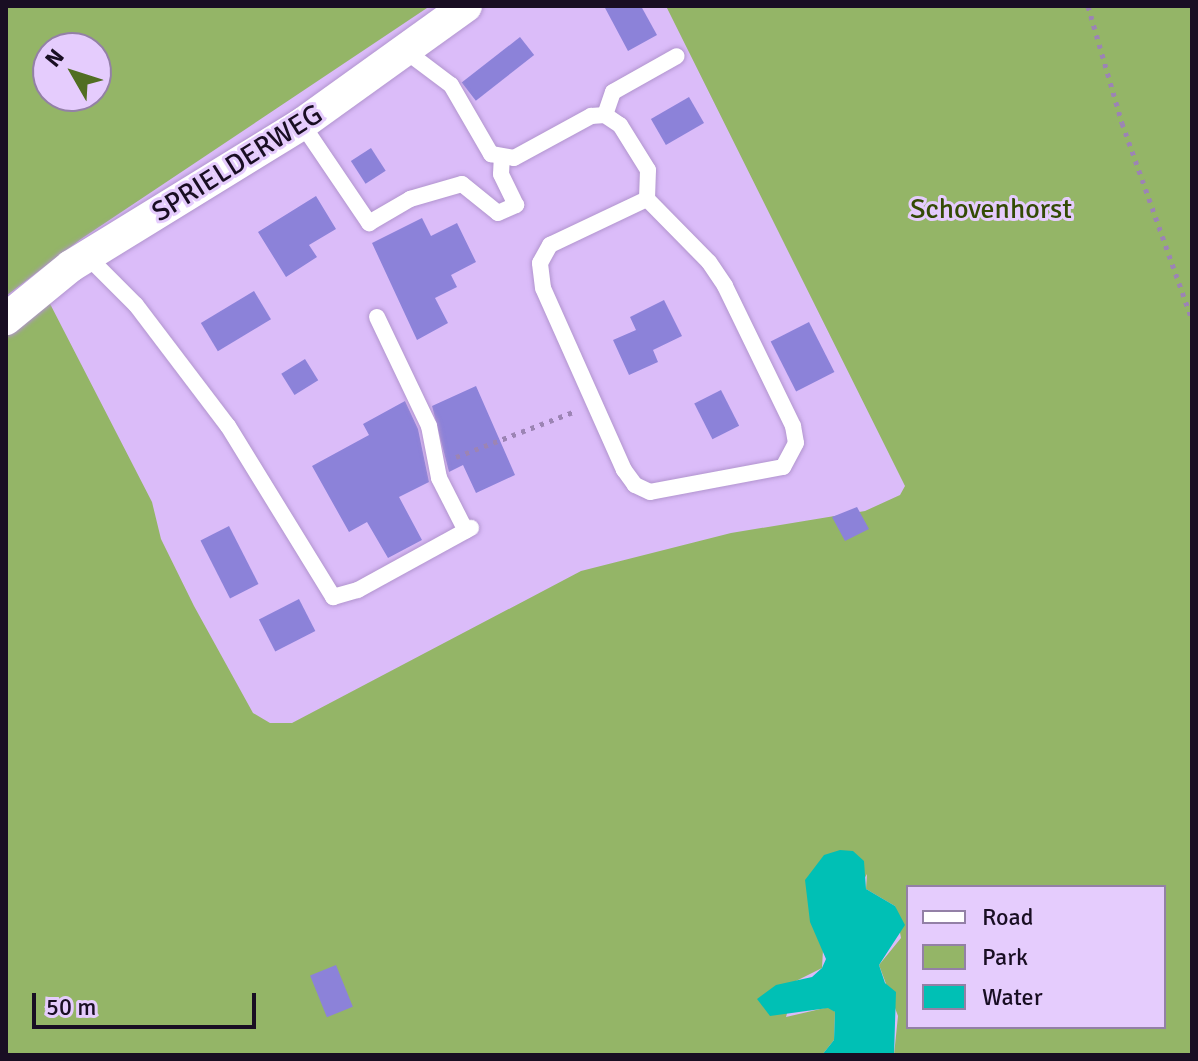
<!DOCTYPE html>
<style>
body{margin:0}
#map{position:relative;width:1198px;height:1061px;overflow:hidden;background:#dbbcf9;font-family:Signika,sans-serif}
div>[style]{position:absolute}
.green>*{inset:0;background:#94b567}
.water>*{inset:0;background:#00c0b5}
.building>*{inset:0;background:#8c82d9;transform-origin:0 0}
.path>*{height:5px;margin-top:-2.5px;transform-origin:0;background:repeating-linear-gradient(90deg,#9c84b4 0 4px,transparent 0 10px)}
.roads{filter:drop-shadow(0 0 2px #b194ce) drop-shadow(0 0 2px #b194ce)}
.service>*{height:16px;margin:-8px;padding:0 8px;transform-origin:8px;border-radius:8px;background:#fff}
.minor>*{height:32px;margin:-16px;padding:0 16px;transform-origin:16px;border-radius:16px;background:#fff}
span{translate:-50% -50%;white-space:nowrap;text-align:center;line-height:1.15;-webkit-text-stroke:6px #e5ccfd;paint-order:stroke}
.street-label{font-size:28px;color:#190e23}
.park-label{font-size:28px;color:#334a05}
.frame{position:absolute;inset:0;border:8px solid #190e23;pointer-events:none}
.legend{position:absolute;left:906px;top:885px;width:260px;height:144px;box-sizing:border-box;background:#e5ccfd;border:2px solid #9380a6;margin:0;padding:10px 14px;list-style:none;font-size:24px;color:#190e23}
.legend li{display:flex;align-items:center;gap:16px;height:40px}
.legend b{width:40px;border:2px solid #9380a6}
.north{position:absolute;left:32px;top:32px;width:80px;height:80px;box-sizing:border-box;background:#e5ccfd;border:2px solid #9380a6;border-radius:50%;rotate:309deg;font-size:22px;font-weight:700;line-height:32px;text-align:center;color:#190e23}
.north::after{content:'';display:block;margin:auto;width:28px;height:36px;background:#516e22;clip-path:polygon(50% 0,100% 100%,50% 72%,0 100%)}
.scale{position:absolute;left:32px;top:993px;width:224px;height:36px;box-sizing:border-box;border:4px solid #190e23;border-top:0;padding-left:10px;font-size:24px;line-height:28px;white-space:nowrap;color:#190e23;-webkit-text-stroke:6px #e5ccfd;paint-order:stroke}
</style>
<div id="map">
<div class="green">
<div style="clip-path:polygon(evenodd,6px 6px,430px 6px,81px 239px,6px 296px,6px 6px,48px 48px,96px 48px,96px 96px,48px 96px,48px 48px)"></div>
<div style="clip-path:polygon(evenodd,666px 6px,1192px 6px,1192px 1055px,894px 1055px,898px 1016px,879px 965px,901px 938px,895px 906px,866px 889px,867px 874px,823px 950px,822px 968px,796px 981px,786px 1017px,829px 1007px,835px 1012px,834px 1040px,822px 1055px,6px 1055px,6px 328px,46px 296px,152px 502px,161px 539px,194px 606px,253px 713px,270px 723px,292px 723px,581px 571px,731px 533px,865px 511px,900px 495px,905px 486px,666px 6px,908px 887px,1164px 887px,1164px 1027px,908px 1027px,908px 887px)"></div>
</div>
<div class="water">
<div style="clip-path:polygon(840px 850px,853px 851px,864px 861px,866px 889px,895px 906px,905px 925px,879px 965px,885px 983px,896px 992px,894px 1055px,822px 1055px,834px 1040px,835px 1012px,828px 1008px,770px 1016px,757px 999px,776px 985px,812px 977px,822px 968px,826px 959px,810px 922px,805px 880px,824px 855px)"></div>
</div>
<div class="building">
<div style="clip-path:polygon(604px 6px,641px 6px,657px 35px,628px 51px)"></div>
<div style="left:520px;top:37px;width:23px;height:74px;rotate:52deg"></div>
<div style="left:689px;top:97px;width:30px;height:44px;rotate:60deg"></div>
<div style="left:371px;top:148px;width:27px;height:24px;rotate:57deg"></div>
<div style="clip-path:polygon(316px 196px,336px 229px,309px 245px,317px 257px,286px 277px,258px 232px)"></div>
<div style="clip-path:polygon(422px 218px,431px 236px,457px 223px,476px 262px,451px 275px,457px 287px,435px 298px,448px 323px,417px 340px,372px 243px)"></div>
<div style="left:254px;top:291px;width:33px;height:62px;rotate:59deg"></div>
<div style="clip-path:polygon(664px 300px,682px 336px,653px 350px,658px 362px,629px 375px,613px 340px,636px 330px,630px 317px)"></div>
<div style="left:809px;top:322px;width:56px;height:43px;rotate:63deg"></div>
<div style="left:305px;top:359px;width:25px;height:28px;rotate:58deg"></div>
<div style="clip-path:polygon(476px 386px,515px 475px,476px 493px,463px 465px,449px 472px,432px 406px)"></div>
<div style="left:721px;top:390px;width:40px;height:30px;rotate:63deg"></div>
<div style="clip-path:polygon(405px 401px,418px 429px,429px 482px,399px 497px,422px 540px,388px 558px,367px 522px,349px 532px,312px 466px,369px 435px,363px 424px)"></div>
<div style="clip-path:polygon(857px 507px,869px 529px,845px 541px,832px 517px)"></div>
<div style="left:229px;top:526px;width:65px;height:32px;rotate:63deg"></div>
<div style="left:299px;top:599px;width:36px;height:45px;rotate:63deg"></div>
<div style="left:336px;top:965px;width:45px;height:28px;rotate:68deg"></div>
</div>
<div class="path">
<div style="left:1088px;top:6px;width:122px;rotate:73.8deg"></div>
<div style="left:1122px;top:123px;width:209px;rotate:70.4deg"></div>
<div style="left:456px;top:457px;width:125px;rotate:-21deg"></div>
</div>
<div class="roads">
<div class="service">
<div style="left:407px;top:52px;width:55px;rotate:36.9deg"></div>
<div style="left:451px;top:85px;width:80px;rotate:59.9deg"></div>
<div style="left:491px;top:154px;width:23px;rotate:10deg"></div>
<div style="left:514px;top:158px;width:88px;rotate:-28.6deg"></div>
<div style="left:591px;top:116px;width:14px;rotate:-4deg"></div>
<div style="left:605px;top:115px;width:18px;rotate:34deg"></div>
<div style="left:620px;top:125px;width:53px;rotate:58.1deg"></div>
<div style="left:648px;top:170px;width:29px;rotate:92deg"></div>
<div style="left:647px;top:199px;width:88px;rotate:45.5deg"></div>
<div style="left:709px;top:262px;width:29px;rotate:56deg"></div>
<div style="left:725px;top:286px;width:156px;rotate:64.1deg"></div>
<div style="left:793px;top:426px;width:17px;rotate:80deg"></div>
<div style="left:796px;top:443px;width:27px;rotate:118deg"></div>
<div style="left:783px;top:467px;width:135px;rotate:169.4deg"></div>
<div style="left:650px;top:492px;width:17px;rotate:-155deg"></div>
<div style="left:635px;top:485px;width:19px;rotate:-126deg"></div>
<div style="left:624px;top:470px;width:199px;rotate:-114deg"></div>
<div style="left:543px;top:288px;width:25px;rotate:-97deg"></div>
<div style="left:540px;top:263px;width:21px;rotate:-61deg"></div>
<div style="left:550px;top:245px;width:107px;rotate:-25.4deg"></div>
<div style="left:605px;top:115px;width:24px;rotate:-71deg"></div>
<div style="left:613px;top:92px;width:73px;rotate:-29.4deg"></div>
<div style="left:302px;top:124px;width:120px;rotate:55.9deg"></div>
<div style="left:369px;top:223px;width:48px;rotate:-30.3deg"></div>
<div style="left:410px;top:199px;width:54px;rotate:-16.1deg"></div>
<div style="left:462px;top:184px;width:46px;rotate:38.9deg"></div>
<div style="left:498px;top:213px;width:20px;rotate:-24deg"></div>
<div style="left:516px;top:205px;width:34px;rotate:-116deg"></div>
<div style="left:501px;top:174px;width:17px;rotate:-87deg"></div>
<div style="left:87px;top:256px;width:69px;rotate:45deg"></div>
<div style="left:136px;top:305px;width:152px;rotate:52.8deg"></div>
<div style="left:228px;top:426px;width:201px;rotate:58.4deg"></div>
<div style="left:333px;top:597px;width:26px;rotate:-16deg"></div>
<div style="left:358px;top:590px;width:129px;rotate:-28.8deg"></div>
<div style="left:377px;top:317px;width:121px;rotate:64.5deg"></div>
<div style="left:429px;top:426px;width:53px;rotate:79.1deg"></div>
<div style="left:439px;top:478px;width:59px;rotate:63deg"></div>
</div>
<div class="minor">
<div style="left:6px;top:319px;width:84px;rotate:-39.2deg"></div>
<div style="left:71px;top:266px;width:271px;rotate:-31.6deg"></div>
<div style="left:302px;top:124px;width:202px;rotate:-35.7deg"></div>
</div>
</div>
<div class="street-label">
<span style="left:237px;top:163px;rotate:-32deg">SPRIELDERWEG</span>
</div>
<div class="park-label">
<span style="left:991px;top:209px">Schovenhorst</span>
</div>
<div class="frame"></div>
<ul class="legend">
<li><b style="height:10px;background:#fff"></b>Road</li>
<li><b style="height:22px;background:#94b567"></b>Park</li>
<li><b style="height:22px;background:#00c0b5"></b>Water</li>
</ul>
<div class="north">N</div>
<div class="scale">50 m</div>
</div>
